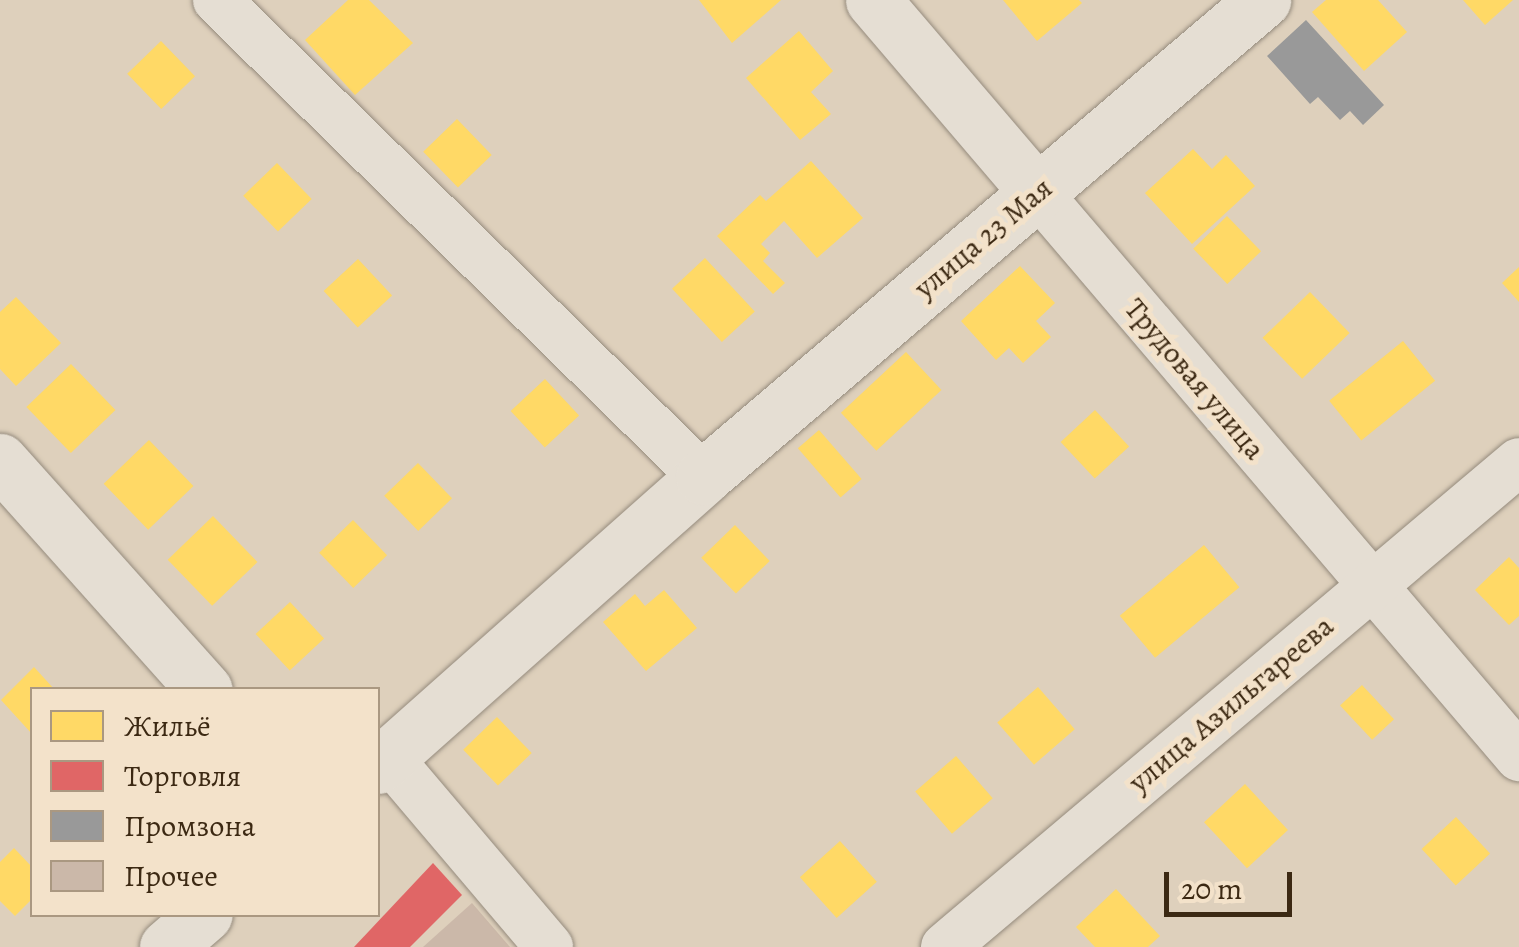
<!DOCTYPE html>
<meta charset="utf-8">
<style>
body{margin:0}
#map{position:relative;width:1519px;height:947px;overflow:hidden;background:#ded0bc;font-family:Alegreya,serif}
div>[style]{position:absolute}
.homes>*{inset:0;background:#ffd966;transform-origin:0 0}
.shops>*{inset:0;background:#e06666}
.industry>*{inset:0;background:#999}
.building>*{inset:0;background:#cbb8a9}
.roads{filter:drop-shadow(0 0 2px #958b7d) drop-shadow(0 0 2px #958b7d)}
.street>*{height:48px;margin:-24px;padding:0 24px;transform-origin:24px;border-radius:24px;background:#e5ded3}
.secondary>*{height:55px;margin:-27.5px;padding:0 27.5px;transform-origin:27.5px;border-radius:27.5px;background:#e5ded3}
span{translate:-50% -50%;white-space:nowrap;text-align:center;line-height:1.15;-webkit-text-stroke:10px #f3e2ca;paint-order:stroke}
.street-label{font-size:30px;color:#3c2913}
.legend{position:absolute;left:30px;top:687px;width:350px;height:230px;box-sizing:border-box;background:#f3e2ca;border:2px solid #aa9881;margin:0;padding:12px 18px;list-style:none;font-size:30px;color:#3c2913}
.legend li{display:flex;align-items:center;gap:20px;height:50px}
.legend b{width:50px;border:2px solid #aa9881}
.scale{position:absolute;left:1164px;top:872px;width:128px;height:45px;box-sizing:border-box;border:5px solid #3c2913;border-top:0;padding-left:12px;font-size:30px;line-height:35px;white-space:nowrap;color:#3c2913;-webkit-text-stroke:8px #f3e2ca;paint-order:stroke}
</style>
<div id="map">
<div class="homes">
<div style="clip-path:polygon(348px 0,369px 0,413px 43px,355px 95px,305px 40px)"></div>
<div style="clip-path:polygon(699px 0,781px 0,732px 43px)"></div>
<div style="clip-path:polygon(1003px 0,1079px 0,1082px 3px,1037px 41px)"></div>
<div style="clip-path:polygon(1326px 0,1378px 0,1407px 32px,1364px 71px,1312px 12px)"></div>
<div style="clip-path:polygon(1463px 0,1513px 0,1485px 25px)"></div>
<div style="clip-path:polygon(799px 31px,833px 71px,811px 92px,831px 114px,800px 140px,746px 78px)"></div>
<div style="left:161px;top:41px;width:49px;height:47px;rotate:46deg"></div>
<div style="left:457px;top:119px;width:50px;height:47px;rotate:46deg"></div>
<div style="clip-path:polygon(1193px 149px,1212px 169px,1226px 155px,1255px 186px,1192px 244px,1145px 193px)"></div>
<div style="clip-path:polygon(811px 161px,863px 218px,817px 258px,784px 221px,761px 244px,770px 253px,763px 261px,785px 283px,773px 294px,717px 236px,760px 195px,766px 201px)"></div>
<div style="left:277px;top:163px;width:50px;height:47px;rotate:46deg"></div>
<div style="left:1227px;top:216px;width:49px;height:47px;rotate:46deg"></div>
<div style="left:705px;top:258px;width:73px;height:45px;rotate:47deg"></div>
<div style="left:358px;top:259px;width:50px;height:47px;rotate:47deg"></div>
<div style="clip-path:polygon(1020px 266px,1055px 303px,1036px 321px,1051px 337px,1023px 363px,1009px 348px,996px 360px,961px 321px)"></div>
<div style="clip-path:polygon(1519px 267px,1519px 302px,1502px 283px)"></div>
<div style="left:1310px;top:292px;width:57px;height:66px;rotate:46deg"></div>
<div style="clip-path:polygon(16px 297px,61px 343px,16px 386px,0 369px,0 312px)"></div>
<div style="left:1403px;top:341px;width:51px;height:95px;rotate:51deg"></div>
<div style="left:906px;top:352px;width:52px;height:89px;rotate:47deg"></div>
<div style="left:71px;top:364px;width:64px;height:62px;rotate:46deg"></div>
<div style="left:545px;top:379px;width:50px;height:47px;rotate:47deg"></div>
<div style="left:1095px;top:410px;width:50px;height:47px;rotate:47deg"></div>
<div style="left:819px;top:430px;width:65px;height:28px;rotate:49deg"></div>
<div style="left:149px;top:440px;width:64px;height:63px;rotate:46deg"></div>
<div style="left:418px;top:463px;width:49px;height:47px;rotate:46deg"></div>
<div style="left:213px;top:516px;width:64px;height:63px;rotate:46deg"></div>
<div style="left:353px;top:520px;width:49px;height:47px;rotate:46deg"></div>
<div style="left:735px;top:525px;width:50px;height:47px;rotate:46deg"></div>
<div style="left:1204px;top:545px;width:55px;height:110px;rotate:50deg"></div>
<div style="clip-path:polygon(1509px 557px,1519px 568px,1519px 616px,1509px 625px,1475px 590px)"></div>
<div style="clip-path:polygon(664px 590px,697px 628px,646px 671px,603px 622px,635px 594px,645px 606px)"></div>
<div style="left:290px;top:602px;width:50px;height:47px;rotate:47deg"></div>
<div style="clip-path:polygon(34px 667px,55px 690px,32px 690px,32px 734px,1px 700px)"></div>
<div style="left:1362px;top:685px;width:47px;height:30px;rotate:47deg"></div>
<div style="left:1038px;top:687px;width:56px;height:54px;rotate:49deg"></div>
<div style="left:497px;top:717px;width:50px;height:47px;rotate:46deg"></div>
<div style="left:956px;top:756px;width:56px;height:54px;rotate:49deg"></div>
<div style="left:1245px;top:784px;width:63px;height:56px;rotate:47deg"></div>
<div style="left:1456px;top:817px;width:50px;height:47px;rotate:47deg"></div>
<div style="left:840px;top:841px;width:55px;height:54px;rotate:48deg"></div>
<div style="clip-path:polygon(14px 848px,32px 867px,32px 899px,15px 916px,0 901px,0 862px)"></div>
<div style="clip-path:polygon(1116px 889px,1160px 936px,1148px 947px,1095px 947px,1076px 927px)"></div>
</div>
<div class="shops">
<div style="clip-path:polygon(433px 863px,462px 895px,410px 947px,354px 947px)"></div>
</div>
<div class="industry">
<div style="clip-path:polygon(1306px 20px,1384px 105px,1363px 125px,1350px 111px,1340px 120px,1318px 97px,1310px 104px,1267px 56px)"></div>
</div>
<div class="building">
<div style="clip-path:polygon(472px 903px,510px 947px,423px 947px)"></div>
</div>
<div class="roads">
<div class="street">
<div style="left:217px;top:0;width:681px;rotate:44.46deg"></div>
<div style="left:1037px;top:192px;width:743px;rotate:49.53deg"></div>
<div style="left:388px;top:757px;width:249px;rotate:49.7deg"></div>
<div style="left:945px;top:947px;width:751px;rotate:-40.2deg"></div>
</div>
<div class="secondary">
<div style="left:873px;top:0;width:253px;rotate:49.5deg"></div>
<div style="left:0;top:461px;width:307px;rotate:48.2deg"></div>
<div style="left:378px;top:766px;width:435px;rotate:-41.6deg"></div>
<div style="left:703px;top:477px;width:736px;rotate:-40.42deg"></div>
<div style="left:167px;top:947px;width:50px;rotate:-41deg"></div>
</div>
</div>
<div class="street-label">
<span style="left:983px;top:238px;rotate:-40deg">улица 23 Мая</span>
<span style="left:1195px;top:379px;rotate:50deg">Трудовая улица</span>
<span style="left:1231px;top:704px;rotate:-40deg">улица Азильгареева</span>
</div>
<ul class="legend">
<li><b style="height:28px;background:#ffd966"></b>Жильё</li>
<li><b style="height:28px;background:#e06666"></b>Торговля</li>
<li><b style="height:28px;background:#999"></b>Промзона</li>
<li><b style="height:28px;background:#cbb8a9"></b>Прочее</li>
</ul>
<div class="scale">20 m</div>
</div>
